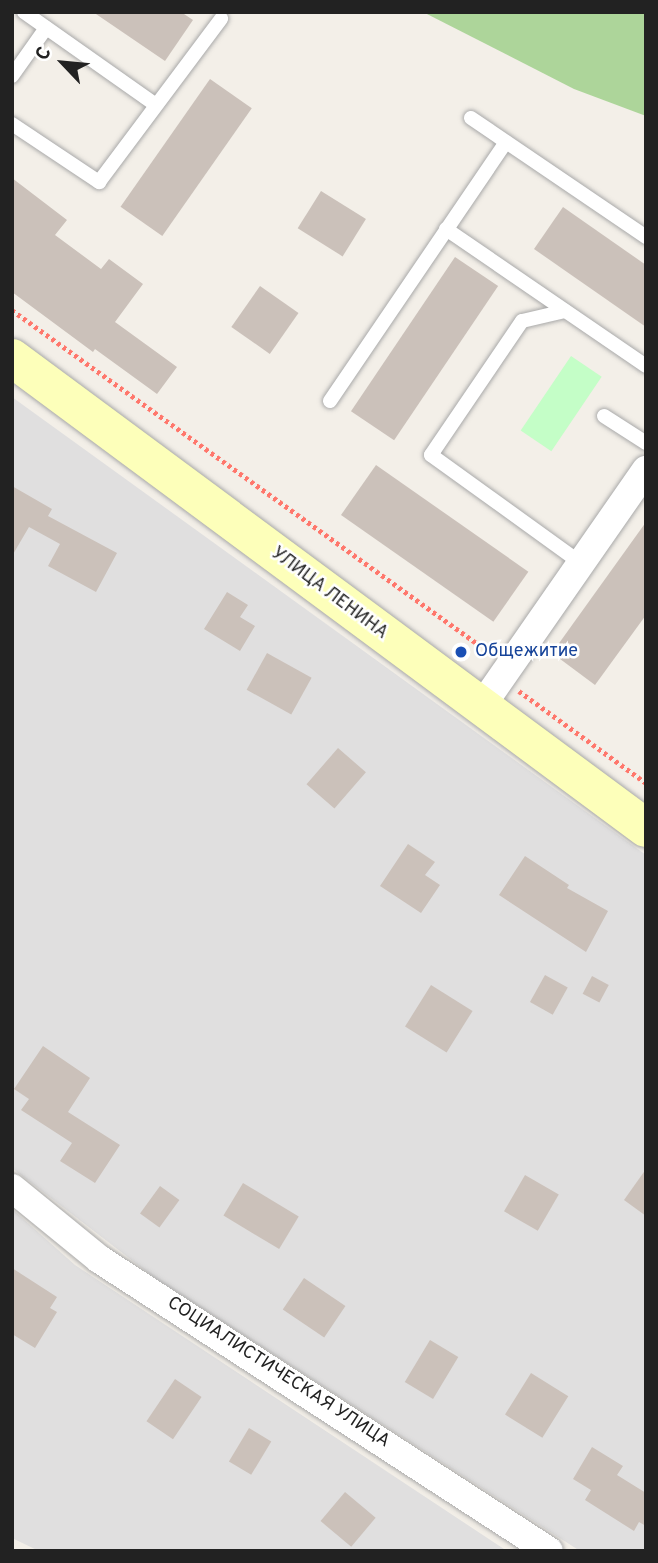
<!DOCTYPE html>
<meta charset="utf-8">
<style>
body{margin:0}
#map{position:relative;width:658px;height:1563px;overflow:hidden;background:#f3efe8;font-family:Overpass,sans-serif}
div>[style]{position:absolute}
.residential>*{inset:0;background:#e0dfdf}
.forest>*{inset:0;background:#add59a}
.park>*{inset:0;background:#c4fec7;transform-origin:0 0}
.building>*{inset:0;background:#cbc1ba;transform-origin:0 0}
.path>*{height:4.5px;margin-top:-2.25px;transform-origin:0;background:repeating-linear-gradient(90deg,#ff776c 0 3.5px,transparent 0 7px)}
.roads{filter:drop-shadow(0 0 2px #a9a9a9) drop-shadow(0 0 2px #a9a9a9)}
.service>*{height:14px;margin:-7px;padding:0 7px;transform-origin:7px;border-radius:7px;background:#fff}
.minor>*{height:28px;margin:-14px;padding:0 14px;transform-origin:14px;border-radius:14px;background:#fff}
.secondary>*{height:38px;margin:-19px;padding:0 19px;transform-origin:19px;border-radius:19px;background:#fdffba}
.dots>*{width:19px;height:19px;translate:-50% -50%;box-sizing:border-box;border:4px solid #fff;border-radius:50%}
span{translate:-50% -50%;white-space:nowrap;text-align:center;line-height:1.15;-webkit-text-stroke:5px #fff;paint-order:stroke}
.street-label{font-size:18px;color:#222}
.transit-label{font-size:18px;color:#164399}
.left{translate:0 -50%;text-align:left}
.frame{position:absolute;inset:0;border:14px solid #222;pointer-events:none}
.north{position:absolute;left:28px;top:28px;width:70px;height:70px;-webkit-text-stroke:5px #fff;paint-order:stroke;rotate:296deg;font-size:19px;font-weight:700;line-height:28px;text-align:center;color:#222}
.north::after{content:'';display:block;margin:auto;width:24px;height:32px;background:#222;clip-path:polygon(50% 0,100% 100%,50% 72%,0 100%)}
</style>
<div id="map">
<div class="residential">
<div style="clip-path:polygon(12px 397px,646px 855px,646px 1551px,580px 1551px,155px 1278px,12px 1168px)"></div>
<div style="clip-path:polygon(12px 1209px,75px 1265px,507px 1551px,39px 1551px,12px 1538px)"></div>
</div>
<div class="forest">
<div style="clip-path:polygon(423px 12px,646px 12px,646px 116px,574px 89px)"></div>
</div>
<div class="park">
<div style="left:571px;top:356px;width:37px;height:90px;rotate:34deg"></div>
</div>
<div class="building">
<div style="clip-path:polygon(93px 12px,181px 12px,193px 20px,165px 61px)"></div>
<div style="left:210px;top:79px;width:51px;height:156px;rotate:35deg"></div>
<div style="clip-path:polygon(12px 178px,67px 220px,55px 235px,101px 269px,109px 259px,143px 284px,115px 322px,177px 367px,157px 394px,95px 349px,93px 352px,12px 292px)"></div>
<div style="left:321px;top:191px;width:53px;height:44px;rotate:32deg"></div>
<div style="clip-path:polygon(563px 207px,646px 265px,646px 327px,534px 249px)"></div>
<div style="left:455px;top:257px;width:52px;height:186px;rotate:34deg"></div>
<div style="left:260px;top:286px;width:47px;height:50px;rotate:35deg"></div>
<div style="left:376px;top:465px;width:186px;height:61px;rotate:35deg"></div>
<div style="clip-path:polygon(12px 486px,52px 509px,48px 516px,117px 553px,96px 592px,48px 566px,60px 544px,29px 527px,12px 556px)"></div>
<div style="clip-path:polygon(646px 522px,646px 615px,595px 685px,552px 653px)"></div>
<div style="clip-path:polygon(227px 592px,248px 605px,240px 617px,255px 626px,240px 651px,204px 629px)"></div>
<div style="left:267px;top:653px;width:51px;height:42px;rotate:29deg"></div>
<div style="left:338px;top:748px;width:37px;height:48px;rotate:41deg"></div>
<div style="clip-path:polygon(408px 844px,435px 862px,425px 875px,440px 885px,421px 913px,380px 886px)"></div>
<div style="clip-path:polygon(525px 856px,569px 885px,567px 888px,608px 911px,586px 952px,499px 895px)"></div>
<div style="left:545px;top:975px;width:26px;height:31px;rotate:29deg"></div>
<div style="left:592px;top:976px;width:19px;height:20px;rotate:28deg"></div>
<div style="left:431px;top:985px;width:49px;height:49px;rotate:32deg"></div>
<div style="clip-path:polygon(43px 1046px,90px 1078px,68px 1112px,120px 1145px,95px 1183px,60px 1161px,72px 1143px,21px 1110px,29px 1099px,14px 1089px)"></div>
<div style="clip-path:polygon(646px 1169px,646px 1216px,624px 1200px)"></div>
<div style="left:525px;top:1175px;width:39px;height:42px;rotate:30deg"></div>
<div style="left:243px;top:1183px;width:65px;height:38px;rotate:31deg"></div>
<div style="left:160px;top:1186px;width:24px;height:34px;rotate:36deg"></div>
<div style="clip-path:polygon(12px 1268px,57px 1297px,50px 1308px,57px 1312px,35px 1348px,12px 1334px)"></div>
<div style="left:304px;top:1278px;width:50px;height:38px;rotate:34deg"></div>
<div style="left:430px;top:1340px;width:33px;height:49px;rotate:31deg"></div>
<div style="left:531px;top:1373px;width:44px;height:49px;rotate:32deg"></div>
<div style="left:175px;top:1379px;width:32px;height:51px;rotate:34deg"></div>
<div style="left:249px;top:1428px;width:26px;height:39px;rotate:31deg"></div>
<div style="clip-path:polygon(592px 1447px,623px 1466px,617px 1475px,646px 1493px,646px 1526px,639px 1522px,634px 1531px,585px 1500px,591px 1490px,573px 1479px)"></div>
<div style="left:345px;top:1492px;width:40px;height:38px;rotate:40deg"></div>
</div>
<div class="path">
<div style="left:12px;top:310px;width:587px;rotate:35.64deg"></div>
<div style="left:519px;top:691px;width:157px;rotate:35.9deg"></div>
</div>
<div class="roads">
<div class="service">
<div style="left:24px;top:12px;width:161px;rotate:35.2deg"></div>
<div style="left:12px;top:76px;width:59px;rotate:-54.7deg"></div>
<div style="left:471px;top:118px;width:212px;rotate:34.2deg"></div>
<div style="left:12px;top:124px;width:105px;rotate:33.7deg"></div>
<div style="left:99px;top:182px;width:204px;rotate:-53.2deg"></div>
<div style="left:446px;top:229px;width:242px;rotate:34.4deg"></div>
<div style="left:565px;top:311px;width:44px;rotate:166.9deg"></div>
<div style="left:522px;top:321px;width:162px;rotate:124.2deg"></div>
<div style="left:431px;top:455px;width:185px;rotate:35.8deg"></div>
<div style="left:330px;top:401px;width:313px;rotate:-55.8deg"></div>
<div style="left:604px;top:416px;width:50px;rotate:32.7deg"></div>
</div>
<div class="minor">
<div style="left:481px;top:707px;width:289px;rotate:-55.2deg"></div>
<div style="left:12px;top:1188px;width:112px;rotate:39.2deg"></div>
<div style="left:99px;top:1259px;width:536px;rotate:32.98deg"></div>
</div>
<div class="secondary">
<div style="left:12px;top:358px;width:789px;rotate:36.55deg"></div>
</div>
</div>
<div class="dots">
<div style="left:461px;top:652px;background:#1a4fb4"></div>
</div>
<div class="street-label">
<span style="left:329px;top:594px;rotate:37deg">УЛИЦА ЛЕНИНА</span>
<span style="left:278px;top:1373px;rotate:33deg">СОЦИАЛИСТИЧЕСКАЯ УЛИЦА</span>
</div>
<div class="transit-label">
<span class="left" style="left:475px;top:652px">Общежитие</span>
</div>
<div class="frame"></div>
<div class="north">С</div>
</div>
